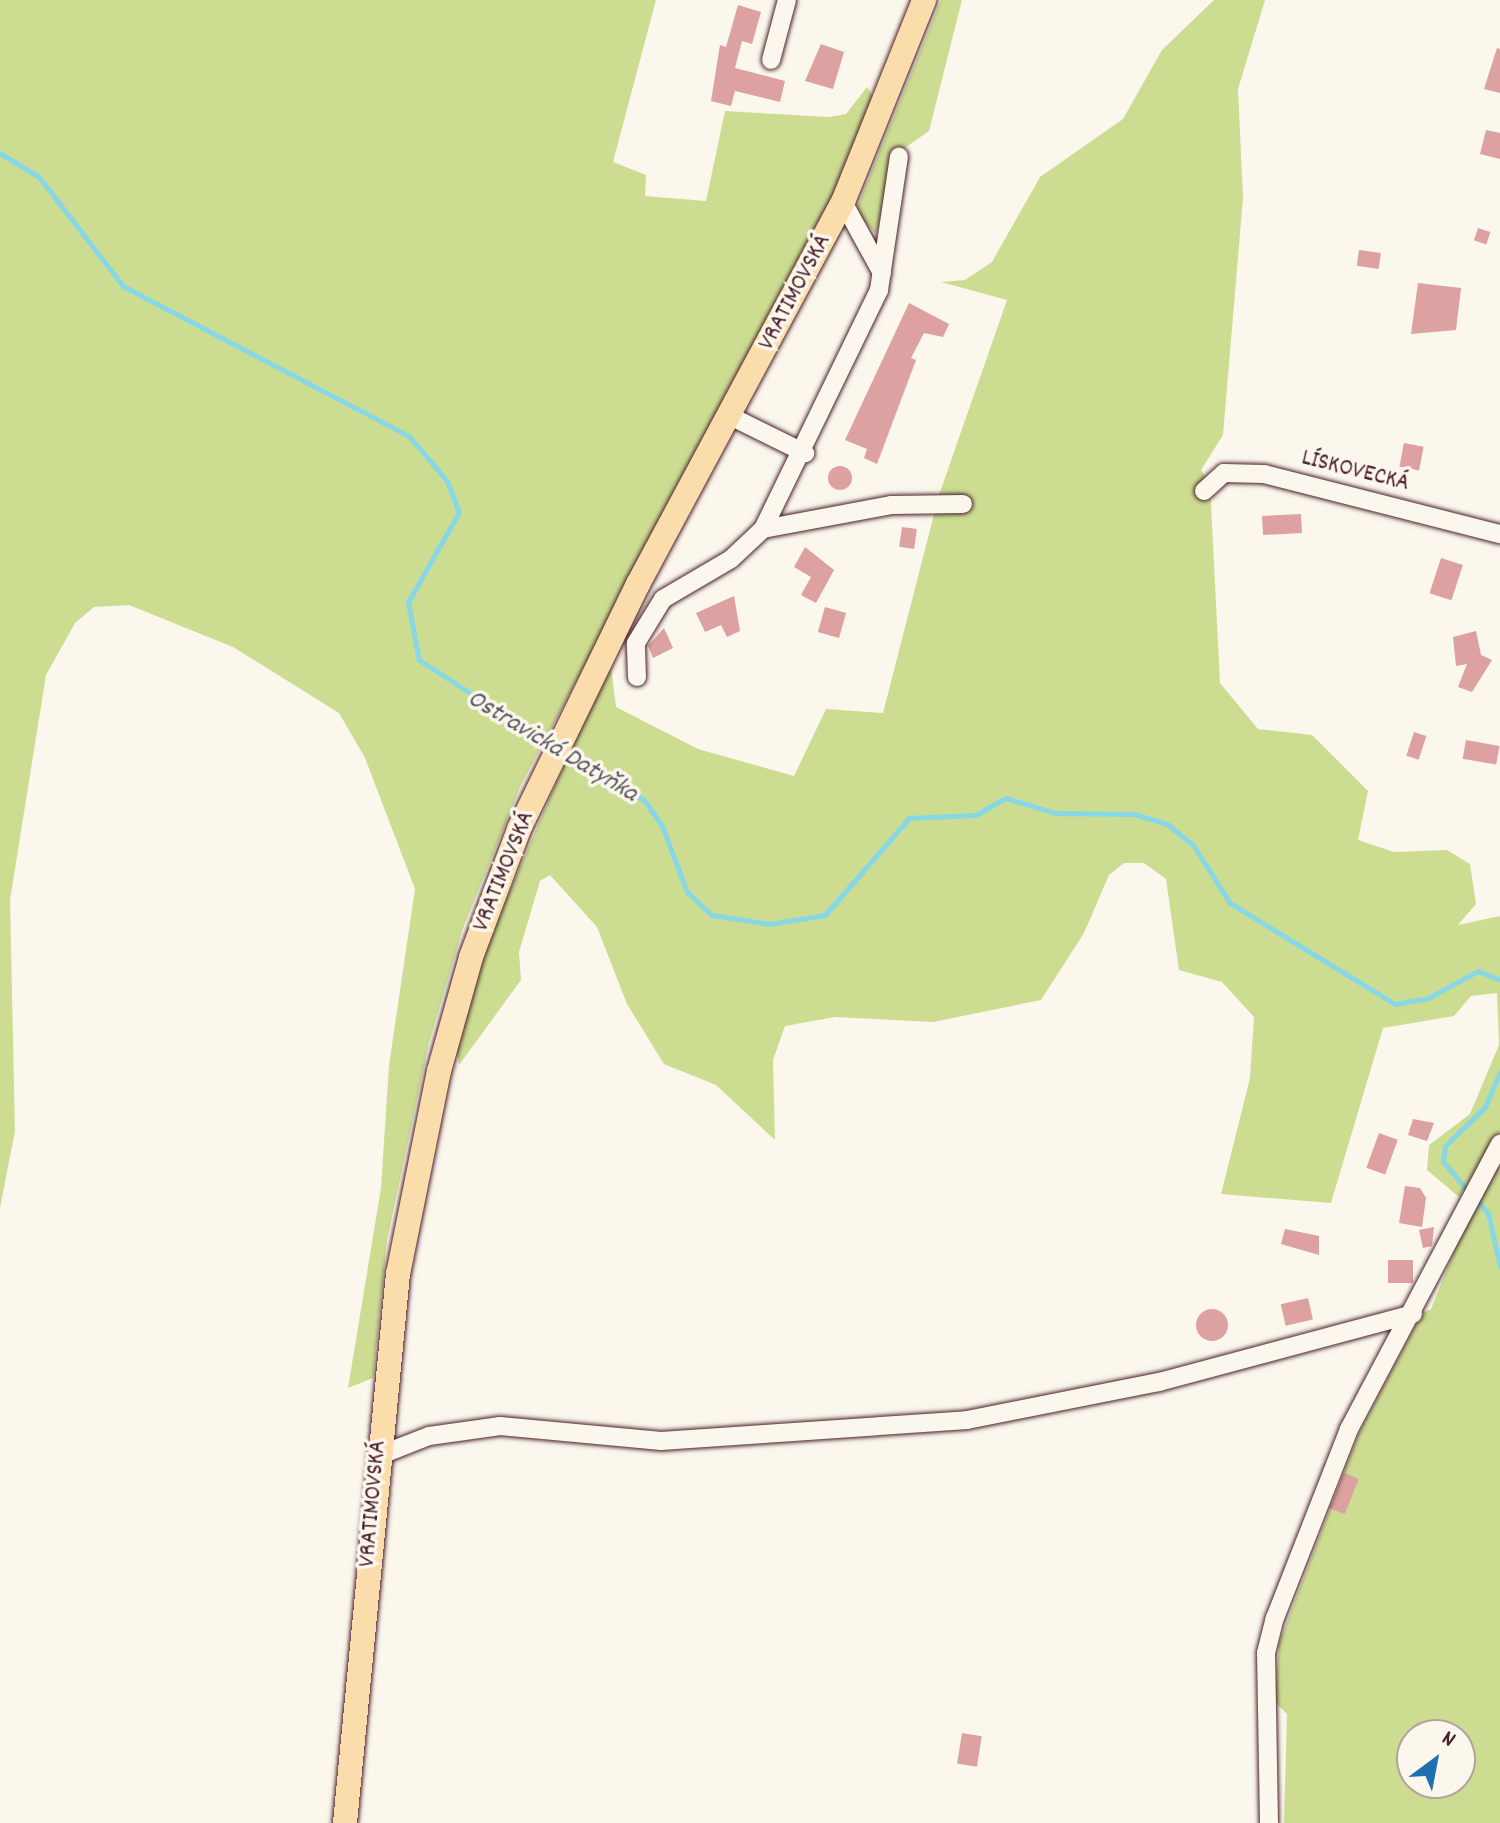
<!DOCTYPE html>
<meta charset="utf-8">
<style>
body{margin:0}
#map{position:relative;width:1500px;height:1823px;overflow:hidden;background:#fbf7ec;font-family:Dekko,sans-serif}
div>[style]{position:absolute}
.green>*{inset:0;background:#ccdd92}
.stream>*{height:5px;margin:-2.5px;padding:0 2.5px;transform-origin:2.5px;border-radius:2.5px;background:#87d7e4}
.building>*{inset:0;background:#dca1a0;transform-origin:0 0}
.round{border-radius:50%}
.roads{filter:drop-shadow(0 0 2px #4a1f2b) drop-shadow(0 0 2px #4a1f2b)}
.minor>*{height:18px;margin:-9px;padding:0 9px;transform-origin:9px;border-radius:9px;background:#fbf7ec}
.major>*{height:24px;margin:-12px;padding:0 12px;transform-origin:12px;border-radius:12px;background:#faddab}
span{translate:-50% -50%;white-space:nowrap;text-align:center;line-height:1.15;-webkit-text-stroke:7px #fbf7ec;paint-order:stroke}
.street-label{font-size:24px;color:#4a1f2b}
.water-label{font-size:26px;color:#5c5662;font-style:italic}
.north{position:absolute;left:1396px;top:1719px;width:80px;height:80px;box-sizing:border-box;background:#fbf7ec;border:2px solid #b4a19f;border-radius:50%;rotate:32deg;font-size:22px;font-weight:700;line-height:32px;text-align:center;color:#4a1f2b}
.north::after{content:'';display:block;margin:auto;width:28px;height:36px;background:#1f6fb2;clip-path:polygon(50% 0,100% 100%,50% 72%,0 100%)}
</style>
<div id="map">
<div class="green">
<div style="clip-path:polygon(0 0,656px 0,613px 162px,646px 175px,645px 196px,706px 201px,725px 111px,829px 117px,846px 114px,867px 87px,875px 99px,833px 197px,521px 785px,463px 928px,429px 1043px,387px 1240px,373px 1378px,348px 1388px,381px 1188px,389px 1065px,415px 889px,365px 758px,339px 713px,233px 647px,129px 605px,94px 607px,75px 623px,46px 675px,10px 900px,15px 1131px,0 1208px)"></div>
<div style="clip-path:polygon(941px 0,962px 0,929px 131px,899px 152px,876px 234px,858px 215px,858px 205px)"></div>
<div style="clip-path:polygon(1214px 0,1265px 0,1238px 89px,1243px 198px,1223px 435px,1201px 470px,1210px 484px,1220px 683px,1258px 729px,1312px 735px,1368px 791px,1358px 840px,1394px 852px,1447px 850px,1470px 864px,1476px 904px,1458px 925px,1500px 916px,1500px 1131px,1459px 1197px,1427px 1170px,1429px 1145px,1470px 1114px,1499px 1045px,1497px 993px,1471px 996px,1454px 1016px,1383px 1028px,1331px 1203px,1221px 1194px,1250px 1078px,1254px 1017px,1222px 982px,1179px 970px,1166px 879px,1144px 863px,1124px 863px,1109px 875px,1084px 933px,1041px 1000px,933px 1022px,835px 1017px,785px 1026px,773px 1060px,775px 1140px,716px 1085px,664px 1064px,627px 1004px,597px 927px,550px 875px,540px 881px,519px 952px,521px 980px,459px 1065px,456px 1043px,490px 937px,610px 658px,616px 707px,698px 749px,794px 776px,826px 709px,883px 713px,939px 495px,1007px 300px,941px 282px,965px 280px,992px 262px,1040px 177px,1123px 119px,1162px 50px)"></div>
<div style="clip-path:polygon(evenodd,1500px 1167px,1500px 1823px,1284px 1823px,1287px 1714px,1275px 1702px,1279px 1643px,1359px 1433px,1422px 1313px,1431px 1309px,1483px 1180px,1500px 1167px,1412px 1735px,1460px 1735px,1460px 1783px,1412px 1783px,1412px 1735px)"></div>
</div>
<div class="stream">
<div style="left:0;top:153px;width:46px;rotate:31.6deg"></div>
<div style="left:39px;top:177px;width:138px;rotate:52.4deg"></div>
<div style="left:123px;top:286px;width:323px;rotate:27.7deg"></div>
<div style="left:409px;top:436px;width:59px;rotate:49.8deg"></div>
<div style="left:447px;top:481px;width:33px;rotate:69deg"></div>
<div style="left:459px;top:512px;width:103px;rotate:119.5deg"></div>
<div style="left:408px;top:602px;width:59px;rotate:79.3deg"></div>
<div style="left:419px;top:660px;width:157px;rotate:32.8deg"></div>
<div style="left:563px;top:752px;width:94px;rotate:30.7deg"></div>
<div style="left:644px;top:800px;width:32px;rotate:55deg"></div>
<div style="left:662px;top:826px;width:71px;rotate:69.3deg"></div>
<div style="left:687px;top:892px;width:34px;rotate:43deg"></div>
<div style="left:712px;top:915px;width:59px;rotate:8.8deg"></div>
<div style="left:770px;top:924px;width:56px;rotate:-9.3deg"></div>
<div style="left:825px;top:915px;width:128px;rotate:-49.1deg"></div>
<div style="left:909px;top:818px;width:67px;rotate:-2.6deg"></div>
<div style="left:976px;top:815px;width:34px;rotate:-30deg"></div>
<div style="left:1006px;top:798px;width:51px;rotate:17deg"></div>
<div style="left:1055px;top:813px;width:79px;rotate:0.7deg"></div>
<div style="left:1134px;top:814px;width:34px;rotate:17deg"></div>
<div style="left:1167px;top:824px;width:33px;rotate:39deg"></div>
<div style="left:1193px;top:845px;width:69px;rotate:57.5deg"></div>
<div style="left:1230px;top:903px;width:193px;rotate:31.5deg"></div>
<div style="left:1395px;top:1004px;width:34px;rotate:-10deg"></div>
<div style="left:1428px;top:998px;width:57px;rotate:-28.4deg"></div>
<div style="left:1478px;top:971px;width:24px;rotate:22deg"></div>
<div style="left:1468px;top:1191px;width:39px;rotate:-130deg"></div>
<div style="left:1443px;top:1161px;width:15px;rotate:-82deg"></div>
<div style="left:1445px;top:1146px;width:56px;rotate:-44.3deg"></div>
<div style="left:1485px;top:1107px;width:38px;rotate:-67deg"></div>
<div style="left:1475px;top:1198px;width:20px;rotate:49deg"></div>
<div style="left:1488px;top:1213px;width:55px;rotate:77.5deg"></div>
</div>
<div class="building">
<div style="clip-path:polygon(738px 5px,761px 12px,752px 44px,742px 41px,735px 68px,785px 81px,780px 102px,735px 91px,731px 106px,711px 101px,720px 45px,726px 47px)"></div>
<div style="clip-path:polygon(821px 44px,844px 52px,833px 89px,805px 81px)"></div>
<div style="clip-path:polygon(1497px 48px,1500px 49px,1500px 93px,1484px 89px)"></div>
<div style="clip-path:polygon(1486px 130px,1500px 133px,1500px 159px,1480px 154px)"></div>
<div style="left:1478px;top:228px;width:13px;height:13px;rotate:18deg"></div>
<div style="left:1359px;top:250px;width:22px;height:16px;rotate:8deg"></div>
<div style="clip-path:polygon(1418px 283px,1461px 288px,1456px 330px,1411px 334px)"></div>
<div style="clip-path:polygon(909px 303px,949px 324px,943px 337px,924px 333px,911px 358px,916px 360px,877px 464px,864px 458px,867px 449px,845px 440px)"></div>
<div style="left:1404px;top:443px;width:20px;height:24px;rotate:11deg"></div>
<div class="round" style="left:828px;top:466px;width:24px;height:24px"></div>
<div style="left:1301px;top:514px;width:19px;height:39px;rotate:87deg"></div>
<div style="left:902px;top:527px;width:15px;height:20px;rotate:8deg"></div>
<div style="clip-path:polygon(805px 547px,834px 570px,816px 603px,801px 595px,811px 577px,794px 567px)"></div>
<div style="left:1441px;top:558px;width:23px;height:37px;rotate:18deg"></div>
<div style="clip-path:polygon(734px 596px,740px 631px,727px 637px,721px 625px,705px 632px,696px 613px)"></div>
<div style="left:825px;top:607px;width:22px;height:26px;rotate:16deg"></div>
<div style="clip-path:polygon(664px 628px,673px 648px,653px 658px,648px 646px)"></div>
<div style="clip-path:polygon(1476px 631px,1481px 655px,1492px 660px,1472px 692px,1458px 687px,1467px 664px,1456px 666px,1453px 637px)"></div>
<div style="left:1414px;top:732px;width:13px;height:25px;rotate:18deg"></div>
<div style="left:1466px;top:740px;width:34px;height:19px;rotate:10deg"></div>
<div style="clip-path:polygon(1413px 1119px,1434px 1123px,1427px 1141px,1408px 1135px)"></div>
<div style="left:1379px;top:1133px;width:20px;height:37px;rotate:20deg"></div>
<div style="clip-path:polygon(1405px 1186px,1420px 1188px,1426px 1198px,1422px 1227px,1399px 1223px)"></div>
<div style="clip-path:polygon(1434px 1227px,1432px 1246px,1423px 1248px,1419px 1230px)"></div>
<div style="clip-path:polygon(1285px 1229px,1319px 1236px,1319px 1255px,1281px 1244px)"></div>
<div style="left:1388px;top:1260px;width:25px;height:23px"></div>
<div style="left:1308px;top:1298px;width:22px;height:28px;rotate:77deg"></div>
<div class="round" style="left:1196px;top:1309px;width:32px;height:32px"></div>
<div style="left:1344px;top:1473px;width:16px;height:38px;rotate:22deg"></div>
<div style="left:962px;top:1733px;width:20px;height:31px;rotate:9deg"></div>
</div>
<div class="roads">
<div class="minor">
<div style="left:771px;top:60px;width:62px;rotate:-75.1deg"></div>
<div style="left:843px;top:202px;width:81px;rotate:61.2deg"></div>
<div style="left:730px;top:416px;width:84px;rotate:26.3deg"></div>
<div style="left:1204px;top:491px;width:27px;rotate:-42deg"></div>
<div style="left:1224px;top:473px;width:40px;rotate:1.4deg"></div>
<div style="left:1264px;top:474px;width:244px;rotate:14.3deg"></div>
<div style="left:763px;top:529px;width:266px;rotate:-64.1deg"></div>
<div style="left:879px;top:290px;width:135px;rotate:-81.5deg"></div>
<div style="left:637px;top:677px;width:34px;rotate:-92deg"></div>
<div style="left:636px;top:643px;width:52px;rotate:-58.5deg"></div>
<div style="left:663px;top:599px;width:79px;rotate:-30.5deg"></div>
<div style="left:731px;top:559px;width:44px;rotate:-43.2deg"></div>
<div style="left:763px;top:529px;width:130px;rotate:-10.6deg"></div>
<div style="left:891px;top:505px;width:72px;rotate:-0.8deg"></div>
<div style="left:378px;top:1456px;width:55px;rotate:-21.4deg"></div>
<div style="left:429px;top:1436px;width:72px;rotate:-8deg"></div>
<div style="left:500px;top:1426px;width:162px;rotate:5.3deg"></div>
<div style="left:661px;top:1441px;width:307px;rotate:-3.9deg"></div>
<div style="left:967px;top:1420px;width:196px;rotate:-11.2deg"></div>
<div style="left:1159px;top:1382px;width:263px;rotate:-15deg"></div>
<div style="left:1269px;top:1823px;width:170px;rotate:-91deg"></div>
<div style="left:1266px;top:1653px;width:36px;rotate:-76deg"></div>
<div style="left:1275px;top:1618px;width:203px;rotate:-68.6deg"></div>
<div style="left:1349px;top:1429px;width:323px;rotate:-62.1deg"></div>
</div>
<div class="major">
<div style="left:345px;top:1823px;width:552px;rotate:-84.49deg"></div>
<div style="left:398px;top:1274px;width:207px;rotate:-78.6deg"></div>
<div style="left:439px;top:1071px;width:118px;rotate:-74.3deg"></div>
<div style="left:471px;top:957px;width:137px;rotate:-69.4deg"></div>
<div style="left:519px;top:829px;width:272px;rotate:-64.1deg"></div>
<div style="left:638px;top:584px;width:434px;rotate:-61.8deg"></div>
<div style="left:843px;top:202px;width:218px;rotate:-68.1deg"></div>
</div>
</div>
<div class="street-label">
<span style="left:796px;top:293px;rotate:-62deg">VRATIMOVSKÁ</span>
<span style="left:1355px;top:472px;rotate:14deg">LÍSKOVECKÁ</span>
<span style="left:505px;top:872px;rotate:-68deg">VRATIMOVSKÁ</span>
<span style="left:374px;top:1504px;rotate:-85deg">VRATIMOVSKÁ</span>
</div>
<div class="water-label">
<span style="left:552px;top:747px;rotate:31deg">Ostravická Datyňka</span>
</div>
<div class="north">N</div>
</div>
